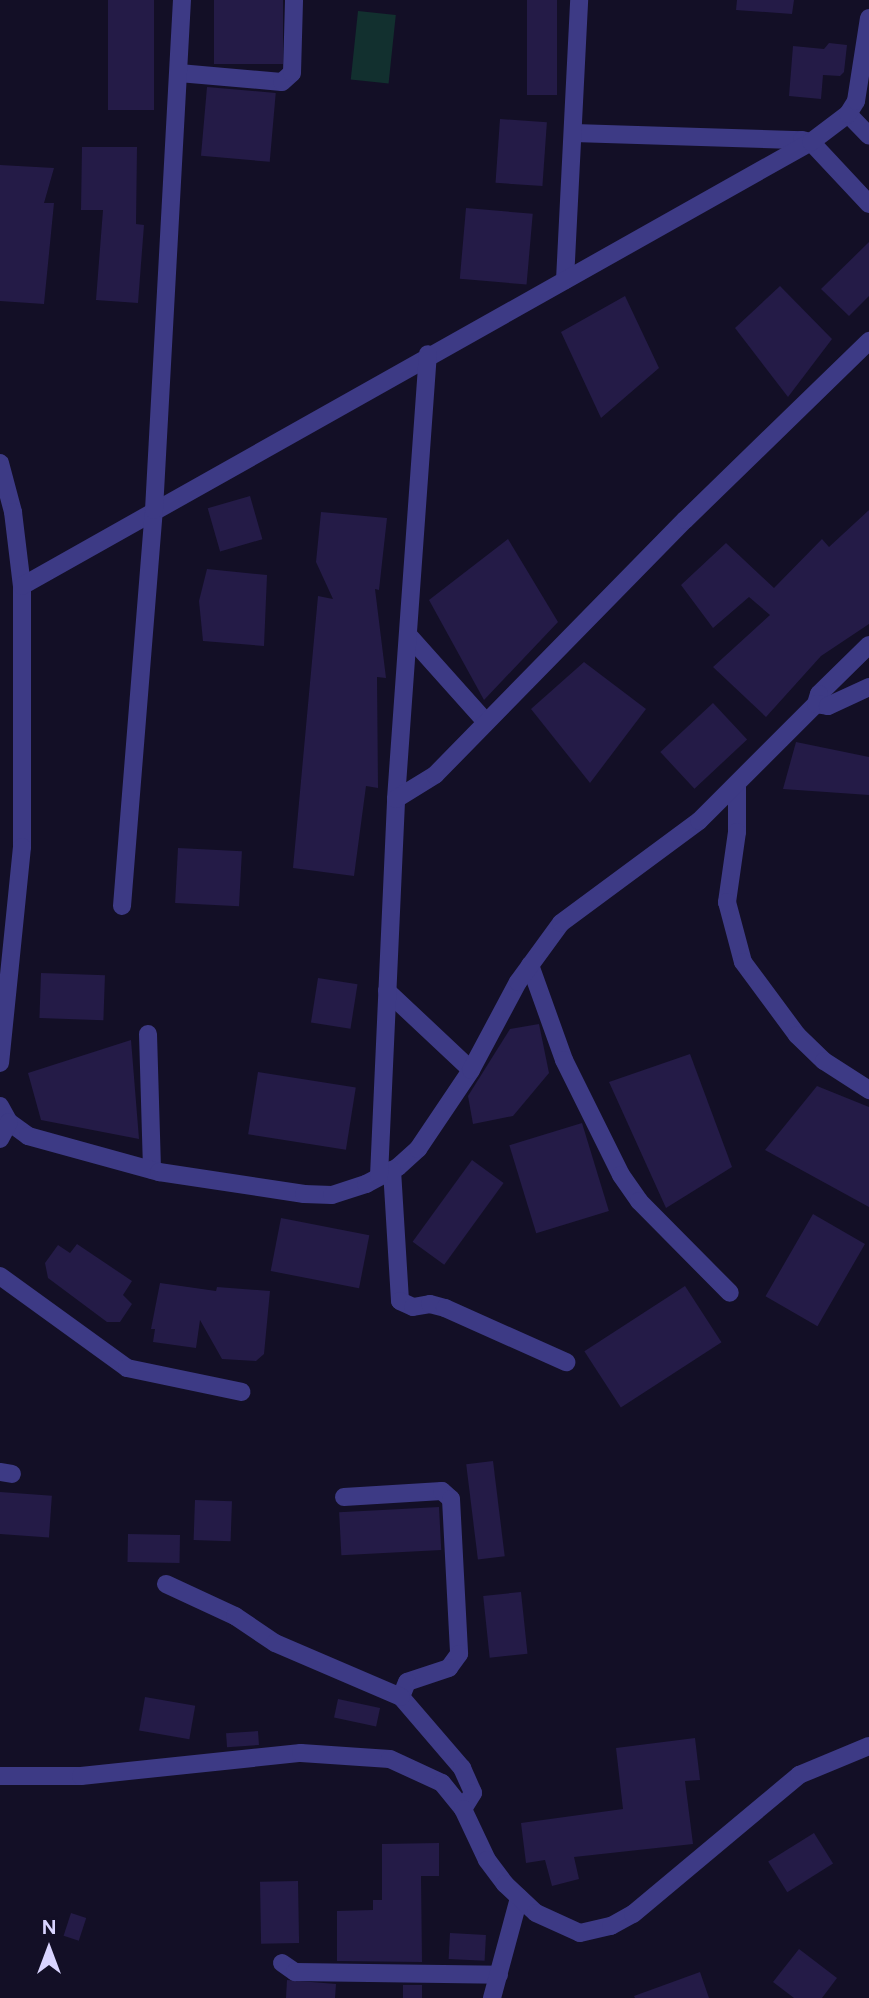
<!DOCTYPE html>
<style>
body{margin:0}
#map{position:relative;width:869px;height:1998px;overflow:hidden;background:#130f26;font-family:Figtree,sans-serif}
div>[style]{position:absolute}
.green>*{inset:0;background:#12302f;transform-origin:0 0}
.building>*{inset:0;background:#241b47;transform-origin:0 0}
.minor>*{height:18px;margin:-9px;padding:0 9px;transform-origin:9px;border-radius:9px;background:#3d3a85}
.tertiary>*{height:18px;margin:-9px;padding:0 9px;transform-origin:9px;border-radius:9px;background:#3d3a85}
span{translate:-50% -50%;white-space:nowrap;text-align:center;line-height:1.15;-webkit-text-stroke:5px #130f26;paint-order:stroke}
.north{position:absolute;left:14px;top:1914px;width:70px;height:70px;-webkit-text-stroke:5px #130f26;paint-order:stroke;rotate:0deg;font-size:19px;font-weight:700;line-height:28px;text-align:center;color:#d9d4ff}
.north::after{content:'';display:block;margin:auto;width:24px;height:32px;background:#d9d4ff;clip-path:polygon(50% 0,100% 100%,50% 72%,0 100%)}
</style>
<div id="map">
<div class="green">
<div style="left:358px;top:11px;width:38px;height:69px;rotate:6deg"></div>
</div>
<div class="building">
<div style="left:108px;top:0;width:46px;height:110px"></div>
<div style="left:214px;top:0;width:69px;height:64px"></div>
<div style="left:527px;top:0;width:30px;height:95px"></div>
<div style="clip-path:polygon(737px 0,794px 0,792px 14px,736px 10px)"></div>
<div style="clip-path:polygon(829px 43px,847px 45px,844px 72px,840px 76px,823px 75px,821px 99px,789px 96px,793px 46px,824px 49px)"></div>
<div style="left:207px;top:87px;width:69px;height:69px;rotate:5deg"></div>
<div style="left:500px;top:119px;width:47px;height:64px;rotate:4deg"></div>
<div style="clip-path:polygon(82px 147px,137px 147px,136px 224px,144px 225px,138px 303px,96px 300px,103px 210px,81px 210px)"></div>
<div style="clip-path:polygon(0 165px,54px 168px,44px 203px,54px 203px,44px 304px,0 301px)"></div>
<div style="left:466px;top:208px;width:67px;height:71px;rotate:5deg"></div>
<div style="clip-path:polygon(869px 242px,869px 296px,849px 316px,821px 289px)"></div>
<div style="clip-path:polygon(780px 286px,832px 339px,788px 397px,735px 328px)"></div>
<div style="clip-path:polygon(625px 296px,659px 368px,601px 418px,561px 332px)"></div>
<div style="left:250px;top:496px;width:45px;height:44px;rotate:74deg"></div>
<div style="clip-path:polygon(869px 510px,869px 624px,821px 656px,766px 717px,713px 667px,770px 615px,749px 597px,713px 628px,681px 585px,726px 543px,774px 588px,822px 539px,829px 547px)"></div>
<div style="clip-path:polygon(321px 512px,387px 518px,379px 590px,375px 589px,386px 678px,377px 677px,378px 788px,366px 786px,354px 876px,293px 868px,318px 596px,333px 599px,316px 562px)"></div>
<div style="clip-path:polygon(508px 539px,558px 622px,484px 700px,429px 600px)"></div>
<div style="clip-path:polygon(207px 569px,267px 575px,264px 646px,203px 641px,199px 601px)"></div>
<div style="clip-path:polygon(584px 662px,646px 709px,590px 783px,531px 709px)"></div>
<div style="left:713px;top:703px;width:50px;height:72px;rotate:47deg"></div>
<div style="clip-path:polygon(796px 742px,869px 757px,869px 795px,783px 789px)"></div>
<div style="left:178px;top:848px;width:64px;height:55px;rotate:3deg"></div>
<div style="left:41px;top:973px;width:64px;height:45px;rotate:2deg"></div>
<div style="left:318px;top:978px;width:40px;height:45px;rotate:9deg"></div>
<div style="clip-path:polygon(539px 1024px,549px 1073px,513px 1116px,473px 1124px,468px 1096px,510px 1029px)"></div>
<div style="clip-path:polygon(131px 1040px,139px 1139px,41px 1120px,28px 1073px)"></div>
<div style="clip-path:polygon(690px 1054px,732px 1167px,666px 1208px,609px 1082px)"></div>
<div style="left:258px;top:1072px;width:99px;height:63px;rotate:9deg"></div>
<div style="clip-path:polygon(817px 1086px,869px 1107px,869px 1207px,765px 1150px)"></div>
<div style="left:582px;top:1123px;width:92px;height:76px;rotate:73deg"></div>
<div style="left:472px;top:1160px;width:39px;height:101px;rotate:36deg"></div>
<div style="left:813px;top:1214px;width:60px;height:95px;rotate:30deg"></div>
<div style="left:281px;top:1218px;width:90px;height:54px;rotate:11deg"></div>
<div style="clip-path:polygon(77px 1244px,132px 1281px,123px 1295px,132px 1304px,120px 1322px,107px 1322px,48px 1278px,45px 1263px,58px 1245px,70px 1253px)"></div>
<div style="clip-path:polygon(160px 1283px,216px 1291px,217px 1287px,270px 1291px,264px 1354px,256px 1361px,222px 1359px,200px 1320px,196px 1348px,153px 1342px,155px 1329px,151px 1329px)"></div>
<div style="left:685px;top:1286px;width:67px;height:120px;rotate:57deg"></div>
<div style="left:493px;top:1461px;width:96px;height:27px;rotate:83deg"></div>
<div style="left:0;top:1492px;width:52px;height:42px;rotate:4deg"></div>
<div style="left:195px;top:1500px;width:37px;height:40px;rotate:2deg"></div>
<div style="left:439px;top:1507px;width:43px;height:100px;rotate:87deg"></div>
<div style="left:128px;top:1534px;width:52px;height:28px;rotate:1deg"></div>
<div style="left:521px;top:1592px;width:62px;height:38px;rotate:84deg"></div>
<div style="left:145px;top:1697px;width:51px;height:34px;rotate:10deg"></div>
<div style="left:338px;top:1699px;width:43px;height:19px;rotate:12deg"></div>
<div style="left:258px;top:1731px;width:14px;height:32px;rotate:86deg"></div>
<div style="clip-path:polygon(695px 1738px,700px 1780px,685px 1781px,693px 1844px,574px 1857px,579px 1879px,552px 1886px,545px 1860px,526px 1863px,521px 1823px,623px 1809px,616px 1748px)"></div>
<div style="left:814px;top:1833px;width:36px;height:54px;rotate:58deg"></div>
<div style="clip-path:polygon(439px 1843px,439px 1876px,421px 1876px,422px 1962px,337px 1961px,337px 1911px,373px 1910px,373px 1900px,382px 1900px,382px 1844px)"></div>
<div style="left:298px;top:1881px;width:62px;height:38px;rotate:89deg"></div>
<div style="left:71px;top:1913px;width:16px;height:24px;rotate:18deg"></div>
<div style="left:450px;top:1933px;width:36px;height:26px;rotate:3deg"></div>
<div style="clip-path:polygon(799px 1949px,837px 1978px,822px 1998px,794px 1998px,773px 1982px)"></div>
<div style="clip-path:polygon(700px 1972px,709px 1998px,635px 1998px,634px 1996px)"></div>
<div style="clip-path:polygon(287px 1980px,336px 1984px,335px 1998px,286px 1998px)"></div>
<div style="left:403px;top:1985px;width:19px;height:13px"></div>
</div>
<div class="minor">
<div style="left:179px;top:73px;width:103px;rotate:5deg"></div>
<div style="left:282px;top:82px;width:13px;rotate:-42deg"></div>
<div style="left:292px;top:73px;width:73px;rotate:-88.4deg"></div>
<div style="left:848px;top:114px;width:30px;rotate:46deg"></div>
<div style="left:574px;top:133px;width:228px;rotate:1.8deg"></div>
<div style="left:802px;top:140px;width:9px;rotate:13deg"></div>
<div style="left:811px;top:142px;width:85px;rotate:46.9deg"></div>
<div style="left:565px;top:280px;width:280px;rotate:-87.1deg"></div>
<div style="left:0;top:463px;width:51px;rotate:75.1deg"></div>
<div style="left:13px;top:512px;width:75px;rotate:83.1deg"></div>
<div style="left:22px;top:586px;width:261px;rotate:90deg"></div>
<div style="left:22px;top:847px;width:217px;rotate:95.8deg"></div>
<div style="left:22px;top:586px;width:905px;rotate:-29.37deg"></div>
<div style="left:811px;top:142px;width:46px;rotate:-37.1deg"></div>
<div style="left:848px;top:114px;width:15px;rotate:-58deg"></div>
<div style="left:856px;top:101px;width:84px;rotate:-81.1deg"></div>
<div style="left:410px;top:637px;width:114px;rotate:48.2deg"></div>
<div style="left:737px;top:787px;width:45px;rotate:90deg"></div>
<div style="left:737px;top:832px;width:71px;rotate:98.1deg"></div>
<div style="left:727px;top:902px;width:62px;rotate:75.1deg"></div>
<div style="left:743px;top:962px;width:91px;rotate:53.5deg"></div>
<div style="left:797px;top:1035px;width:37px;rotate:44deg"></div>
<div style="left:824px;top:1061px;width:54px;rotate:32.8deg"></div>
<div style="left:396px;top:799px;width:446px;rotate:-85.9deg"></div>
<div style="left:122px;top:906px;width:397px;rotate:-85.4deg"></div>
<div style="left:154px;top:510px;width:511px;rotate:-86.86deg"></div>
<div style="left:530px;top:965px;width:101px;rotate:70.3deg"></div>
<div style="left:564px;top:1060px;width:128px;rotate:63.6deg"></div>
<div style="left:621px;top:1175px;width:32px;rotate:55deg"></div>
<div style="left:639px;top:1201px;width:129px;rotate:45.3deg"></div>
<div style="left:387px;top:991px;width:115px;rotate:43.2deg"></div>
<div style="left:148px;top:1034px;width:136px;rotate:88.3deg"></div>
<div style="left:0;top:1106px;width:18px;rotate:61deg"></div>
<div style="left:9px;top:1122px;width:24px;rotate:36deg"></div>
<div style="left:28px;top:1136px;width:136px;rotate:15.4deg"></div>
<div style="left:159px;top:1172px;width:147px;rotate:8.6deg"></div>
<div style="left:304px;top:1194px;width:28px;rotate:2deg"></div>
<div style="left:332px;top:1195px;width:36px;rotate:-18deg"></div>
<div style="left:366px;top:1184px;width:36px;rotate:-28deg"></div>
<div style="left:398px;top:1167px;width:27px;rotate:-42deg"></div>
<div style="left:418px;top:1149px;width:95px;rotate:-56.1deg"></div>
<div style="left:471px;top:1070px;width:100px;rotate:-61.9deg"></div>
<div style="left:518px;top:982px;width:73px;rotate:-53.9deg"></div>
<div style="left:561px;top:923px;width:172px;rotate:-36.5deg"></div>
<div style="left:699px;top:821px;width:165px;rotate:-45deg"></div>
<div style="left:0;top:1139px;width:19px;rotate:-62deg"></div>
<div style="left:392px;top:1170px;width:131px;rotate:86.5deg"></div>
<div style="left:400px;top:1301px;width:14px;rotate:25deg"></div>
<div style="left:413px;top:1307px;width:17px;rotate:-10deg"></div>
<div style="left:430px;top:1304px;width:16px;rotate:15deg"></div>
<div style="left:445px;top:1308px;width:133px;rotate:24.1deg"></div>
<div style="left:379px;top:1176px;width:377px;rotate:-87.4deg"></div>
<div style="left:396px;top:799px;width:46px;rotate:-31.6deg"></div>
<div style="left:435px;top:775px;width:357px;rotate:-45.6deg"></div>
<div style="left:685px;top:520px;width:257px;rotate:-44.2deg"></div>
<div style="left:0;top:1276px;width:157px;rotate:35.9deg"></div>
<div style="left:127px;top:1368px;width:117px;rotate:11.8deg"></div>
<div style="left:0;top:1472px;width:12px;rotate:9deg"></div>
<div style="left:344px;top:1497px;width:98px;rotate:-3.5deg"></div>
<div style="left:442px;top:1491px;width:12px;rotate:42deg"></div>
<div style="left:451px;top:1499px;width:155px;rotate:87deg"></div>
<div style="left:459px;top:1654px;width:17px;rotate:126deg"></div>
<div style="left:449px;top:1668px;width:44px;rotate:161.6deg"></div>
<div style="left:407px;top:1682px;width:16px;rotate:112deg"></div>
<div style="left:401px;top:1697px;width:94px;rotate:49.3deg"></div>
<div style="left:462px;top:1768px;width:27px;rotate:66deg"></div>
<div style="left:473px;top:1793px;width:19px;rotate:122deg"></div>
<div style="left:166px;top:1584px;width:76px;rotate:24.9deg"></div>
<div style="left:235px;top:1616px;width:48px;rotate:34deg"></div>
<div style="left:275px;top:1643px;width:137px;rotate:23.2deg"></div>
<div style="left:282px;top:1963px;width:16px;rotate:35deg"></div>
<div style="left:295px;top:1972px;width:204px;rotate:0.8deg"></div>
<div style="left:492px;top:1998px;width:104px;rotate:-74.9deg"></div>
</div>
<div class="tertiary">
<div style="left:869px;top:645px;width:70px;rotate:135.6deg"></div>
<div style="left:819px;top:694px;width:10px;rotate:107deg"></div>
<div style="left:816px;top:704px;width:12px;rotate:9deg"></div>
<div style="left:828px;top:706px;width:45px;rotate:-24.9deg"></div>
<div style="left:0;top:1776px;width:81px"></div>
<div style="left:81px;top:1776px;width:221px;rotate:-6deg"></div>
<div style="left:301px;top:1753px;width:89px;rotate:3.9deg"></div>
<div style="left:390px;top:1759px;width:57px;rotate:24.8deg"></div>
<div style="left:442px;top:1783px;width:33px;rotate:51deg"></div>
<div style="left:463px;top:1809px;width:56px;rotate:64.8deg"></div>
<div style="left:487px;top:1860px;width:30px;rotate:53deg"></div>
<div style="left:505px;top:1884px;width:42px;rotate:43.1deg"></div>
<div style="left:536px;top:1913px;width:48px;rotate:24.4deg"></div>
<div style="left:580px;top:1933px;width:32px;rotate:-13deg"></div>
<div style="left:611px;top:1926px;width:25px;rotate:-29deg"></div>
<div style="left:633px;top:1914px;width:217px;rotate:-39.9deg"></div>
<div style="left:799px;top:1775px;width:76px;rotate:-22.5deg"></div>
</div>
<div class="north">N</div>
</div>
